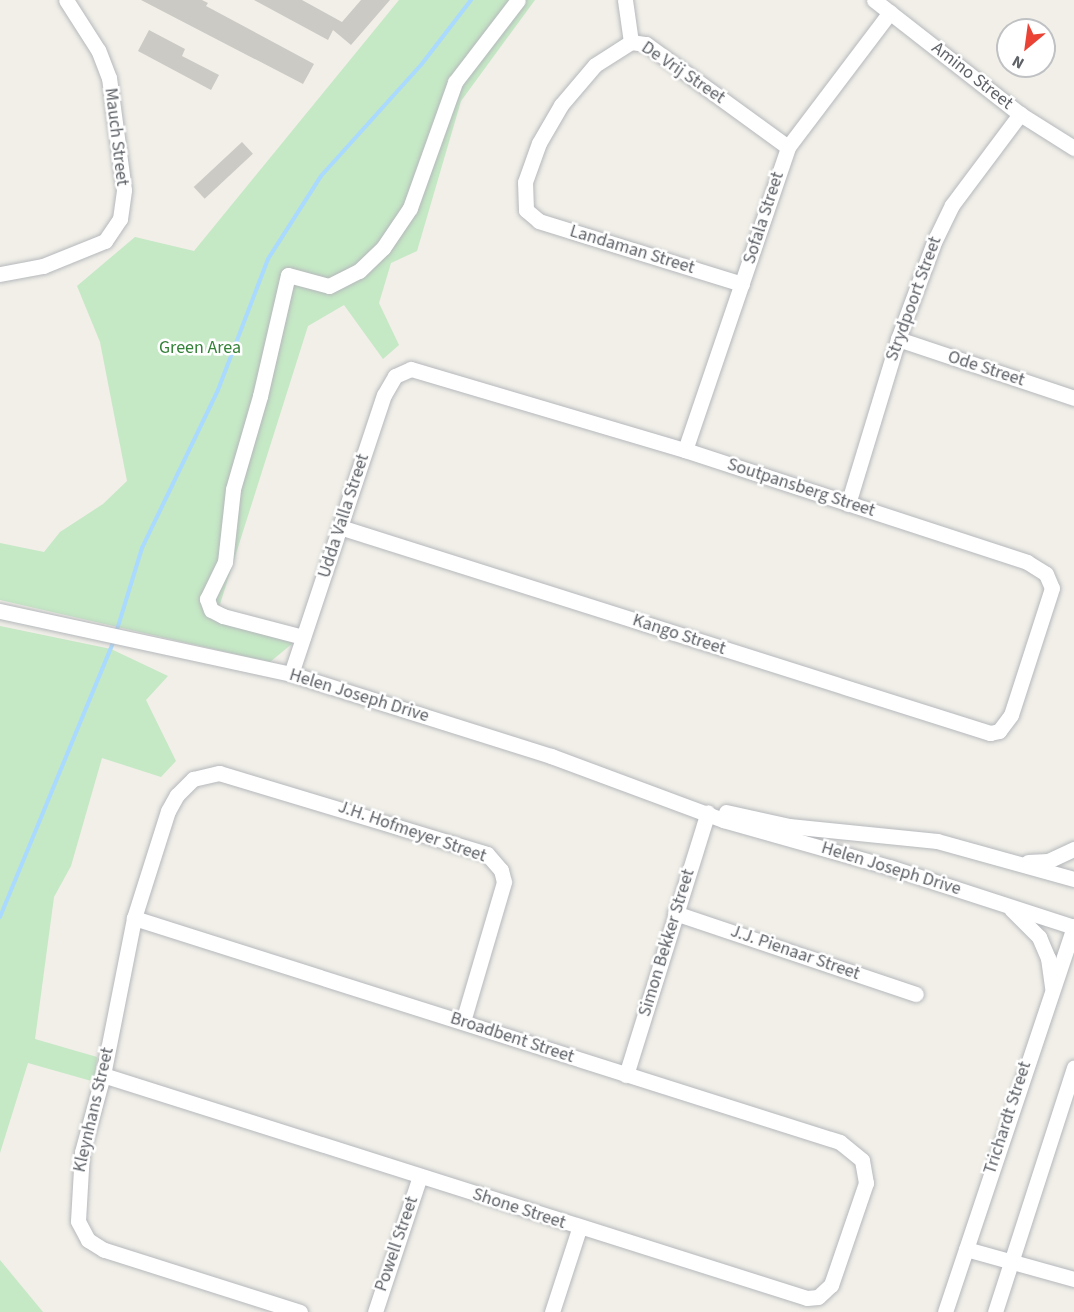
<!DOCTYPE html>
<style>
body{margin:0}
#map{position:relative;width:1074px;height:1312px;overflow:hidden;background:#f1efe8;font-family:"Source Sans 3",sans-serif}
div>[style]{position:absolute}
.green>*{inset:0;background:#c5e8c5}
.stream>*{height:4px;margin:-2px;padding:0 2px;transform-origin:2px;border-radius:2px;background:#aadaff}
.building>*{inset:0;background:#cccac5;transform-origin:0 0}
.roads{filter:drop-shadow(0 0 2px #b5b8bc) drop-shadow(0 0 2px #b5b8bc)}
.minor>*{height:15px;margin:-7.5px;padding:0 7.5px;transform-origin:7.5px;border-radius:7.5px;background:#fff}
span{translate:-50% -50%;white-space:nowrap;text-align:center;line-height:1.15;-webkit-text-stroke:5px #fff;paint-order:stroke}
.street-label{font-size:18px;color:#5f6368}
.park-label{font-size:18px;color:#348238}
.north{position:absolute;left:996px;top:18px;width:60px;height:60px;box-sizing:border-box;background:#fff;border:2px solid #bfc1c3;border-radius:50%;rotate:209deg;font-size:16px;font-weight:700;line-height:24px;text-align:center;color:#5f6368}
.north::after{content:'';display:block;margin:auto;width:21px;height:27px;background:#ea4335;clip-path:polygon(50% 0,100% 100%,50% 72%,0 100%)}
</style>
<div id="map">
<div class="green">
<div style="clip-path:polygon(399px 0,535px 0,461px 101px,417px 251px,391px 263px,379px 303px,399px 345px,383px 359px,344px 305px,308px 326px,215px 620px,293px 643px,270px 662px,0 600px,0 543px,44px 552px,60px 532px,103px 504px,127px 481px,100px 342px,77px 286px,135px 237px,194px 251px)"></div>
<div style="clip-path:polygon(0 626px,111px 649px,168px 676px,146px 700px,176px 761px,161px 777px,102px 758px,71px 866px,54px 897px,35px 1039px,97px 1057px,95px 1082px,28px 1063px,0 1153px)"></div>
<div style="clip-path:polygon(0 1260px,43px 1312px,0 1312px)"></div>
</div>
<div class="stream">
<div style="left:116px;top:633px;width:89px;rotate:-73deg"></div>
<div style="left:142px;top:548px;width:175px;rotate:-64.3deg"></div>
<div style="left:218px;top:390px;width:140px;rotate:-69.1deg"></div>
<div style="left:268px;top:259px;width:98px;rotate:-57.4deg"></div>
<div style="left:321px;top:176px;width:149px;rotate:-48deg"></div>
<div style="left:421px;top:65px;width:82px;rotate:-52.4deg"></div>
<div style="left:0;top:917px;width:300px;rotate:-67.6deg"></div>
</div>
<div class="building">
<div style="clip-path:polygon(141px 0,202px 0,208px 3px,206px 6px,314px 64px,303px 84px)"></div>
<div style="clip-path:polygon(254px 0,302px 0,342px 22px,361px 0,390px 0,351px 45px,333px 30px,328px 40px)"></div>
<div style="clip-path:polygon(149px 30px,185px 49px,182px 56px,219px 75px,211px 90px,138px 51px)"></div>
<div style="left:242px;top:142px;width:16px;height:66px;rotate:47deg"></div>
</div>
<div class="roads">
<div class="minor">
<div style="left:625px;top:0;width:42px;rotate:81.9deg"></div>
<div style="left:874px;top:0;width:185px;rotate:38deg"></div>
<div style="left:1020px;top:114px;width:64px;rotate:32.2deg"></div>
<div style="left:0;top:274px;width:44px;rotate:-10.5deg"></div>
<div style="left:43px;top:266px;width:67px;rotate:-22deg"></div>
<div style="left:105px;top:241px;width:27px;rotate:-56deg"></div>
<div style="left:120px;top:219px;width:29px;rotate:-82deg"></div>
<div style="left:124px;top:190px;width:113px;rotate:-97.6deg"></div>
<div style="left:109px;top:78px;width:30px;rotate:-111deg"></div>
<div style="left:98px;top:50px;width:59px;rotate:-122.6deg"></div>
<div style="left:742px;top:284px;width:213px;rotate:-162.8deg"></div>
<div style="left:539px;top:221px;width:17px;rotate:-140deg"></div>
<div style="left:526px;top:210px;width:28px;rotate:-92deg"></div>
<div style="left:525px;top:182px;width:41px;rotate:-70.3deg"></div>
<div style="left:539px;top:143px;width:44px;rotate:-59.9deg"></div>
<div style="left:561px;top:105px;width:52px;rotate:-49.6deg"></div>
<div style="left:595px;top:65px;width:43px;rotate:-32.6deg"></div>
<div style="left:631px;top:42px;width:15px;rotate:8deg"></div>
<div style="left:646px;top:44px;width:175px;rotate:36deg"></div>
<div style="left:898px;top:339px;width:186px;rotate:18.5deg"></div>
<div style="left:685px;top:450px;width:320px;rotate:-71.2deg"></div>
<div style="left:788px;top:147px;width:169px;rotate:-52.9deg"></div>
<div style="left:848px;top:504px;width:172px;rotate:-73.1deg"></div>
<div style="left:898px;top:339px;width:103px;rotate:-69.6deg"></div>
<div style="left:934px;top:242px;width:41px;rotate:-64.1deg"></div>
<div style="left:952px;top:205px;width:114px;rotate:-53.2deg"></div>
<div style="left:0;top:611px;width:298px;rotate:12.2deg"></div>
<div style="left:291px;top:674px;width:273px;rotate:17.5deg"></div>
<div style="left:551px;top:756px;width:184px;rotate:20.4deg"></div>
<div style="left:723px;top:820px;width:173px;rotate:15.8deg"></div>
<div style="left:889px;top:867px;width:194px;rotate:18deg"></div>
<div style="left:303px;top:637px;width:83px;rotate:-165.3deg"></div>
<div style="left:223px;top:616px;width:13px;rotate:-153deg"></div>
<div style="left:211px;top:610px;width:12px;rotate:-110deg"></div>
<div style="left:207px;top:599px;width:41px;rotate:-64.1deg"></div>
<div style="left:225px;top:562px;width:73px;rotate:-83.7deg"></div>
<div style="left:233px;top:489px;width:97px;rotate:-73.8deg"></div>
<div style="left:260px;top:396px;width:124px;rotate:-77deg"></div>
<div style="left:288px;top:275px;width:42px;rotate:15deg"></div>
<div style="left:329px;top:286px;width:34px;rotate:-27deg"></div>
<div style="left:359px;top:271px;width:33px;rotate:-44deg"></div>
<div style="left:383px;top:248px;width:48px;rotate:-56deg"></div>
<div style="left:410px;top:208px;width:134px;rotate:-70.3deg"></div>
<div style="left:455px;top:82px;width:103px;rotate:-52.5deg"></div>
<div style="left:291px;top:674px;width:294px;rotate:-71.6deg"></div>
<div style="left:384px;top:395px;width:22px;rotate:-60deg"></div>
<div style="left:395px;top:376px;width:17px;rotate:-24deg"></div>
<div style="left:411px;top:369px;width:286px;rotate:16.5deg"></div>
<div style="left:685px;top:450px;width:360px;rotate:18.1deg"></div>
<div style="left:1027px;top:562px;width:22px;rotate:32deg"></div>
<div style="left:1046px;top:574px;width:15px;rotate:67deg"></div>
<div style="left:1052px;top:588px;width:133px;rotate:107.9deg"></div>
<div style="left:1011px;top:715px;width:20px;rotate:127deg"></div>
<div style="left:999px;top:731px;width:9px;rotate:167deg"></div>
<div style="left:990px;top:733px;width:682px;rotate:-162.42deg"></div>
<div style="left:726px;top:812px;width:65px;rotate:12.5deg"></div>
<div style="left:789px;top:826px;width:149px;rotate:5.8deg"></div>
<div style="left:937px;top:841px;width:142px;rotate:15.5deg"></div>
<div style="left:1028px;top:862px;width:20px;rotate:-3deg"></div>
<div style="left:1048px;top:861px;width:29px;rotate:-25deg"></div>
<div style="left:1011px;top:909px;width:40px;rotate:45deg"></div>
<div style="left:1039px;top:937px;width:23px;rotate:67deg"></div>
<div style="left:1048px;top:958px;width:30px;rotate:82deg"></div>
<div style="left:675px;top:913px;width:254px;rotate:18.6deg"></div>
<div style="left:103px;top:1075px;width:738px;rotate:17.58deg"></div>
<div style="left:807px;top:1298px;width:11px;rotate:-5deg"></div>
<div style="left:818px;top:1297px;width:18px;rotate:-43deg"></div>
<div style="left:831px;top:1285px;width:108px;rotate:-71.1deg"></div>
<div style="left:866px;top:1183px;width:23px;rotate:-100deg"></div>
<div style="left:862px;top:1160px;width:28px;rotate:-141deg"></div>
<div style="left:840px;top:1142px;width:741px;rotate:-162.4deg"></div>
<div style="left:626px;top:1075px;width:275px;rotate:-72.7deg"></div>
<div style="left:966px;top:1249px;width:112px;rotate:15.5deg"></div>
<div style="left:300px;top:1312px;width:206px;rotate:-162.4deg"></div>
<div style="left:104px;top:1250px;width:19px;rotate:-148deg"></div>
<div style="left:88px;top:1240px;width:21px;rotate:-118deg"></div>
<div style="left:78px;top:1221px;width:69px;rotate:-86.7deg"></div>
<div style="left:82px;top:1152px;width:80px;rotate:-74.7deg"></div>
<div style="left:103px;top:1075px;width:160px;rotate:-78.8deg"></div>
<div style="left:134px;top:918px;width:112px;rotate:-72.4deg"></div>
<div style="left:168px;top:811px;width:18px;rotate:-61deg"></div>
<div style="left:177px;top:795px;width:23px;rotate:-45deg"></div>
<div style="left:193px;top:779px;width:27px;rotate:-13deg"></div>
<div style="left:219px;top:773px;width:280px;rotate:16.8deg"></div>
<div style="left:487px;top:854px;width:21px;rotate:49deg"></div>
<div style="left:501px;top:870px;width:12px;rotate:76deg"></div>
<div style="left:504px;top:882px;width:145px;rotate:106.4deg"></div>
<div style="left:375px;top:1312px;width:143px;rotate:-71.7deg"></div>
<div style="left:552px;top:1312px;width:87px;rotate:-72deg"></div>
<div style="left:945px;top:1312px;width:407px;rotate:-71.5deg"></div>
<div style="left:995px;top:1312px;width:257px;rotate:-72.1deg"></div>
</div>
</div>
<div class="street-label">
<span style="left:683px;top:73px;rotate:34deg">De Vrij Street</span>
<span style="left:972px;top:76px;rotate:38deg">Amino Street</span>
<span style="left:116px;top:137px;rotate:83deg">Mauch Street</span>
<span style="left:764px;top:218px;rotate:-72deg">Sofala Street</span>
<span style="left:632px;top:250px;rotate:17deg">Landaman Street</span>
<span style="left:914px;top:299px;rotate:-70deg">Strydpoort Street</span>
<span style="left:986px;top:369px;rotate:18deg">Ode Street</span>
<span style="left:801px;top:488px;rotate:18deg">Soutpansberg Street</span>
<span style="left:344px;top:516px;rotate:-72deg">Udda Valla Street</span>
<span style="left:679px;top:635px;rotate:18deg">Kango Street</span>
<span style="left:359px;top:696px;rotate:17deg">Helen Joseph Drive</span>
<span style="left:412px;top:832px;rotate:19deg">J.H. Hofmeyer Street</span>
<span style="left:891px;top:869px;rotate:17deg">Helen Joseph Drive</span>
<span style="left:667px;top:943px;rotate:-73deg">Simon Bekker Street</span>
<span style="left:795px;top:953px;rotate:19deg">J.J. Pienaar Street</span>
<span style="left:512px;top:1038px;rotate:18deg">Broadbent Street</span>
<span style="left:94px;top:1110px;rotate:-77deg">Kleynhans Street</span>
<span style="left:1008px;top:1118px;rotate:-72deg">Trichardt Street</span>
<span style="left:519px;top:1209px;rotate:18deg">Shone Street</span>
<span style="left:397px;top:1244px;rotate:-71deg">Powell Street</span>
</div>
<div class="park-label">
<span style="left:200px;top:348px">Green Area</span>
</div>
<div class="north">N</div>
</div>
